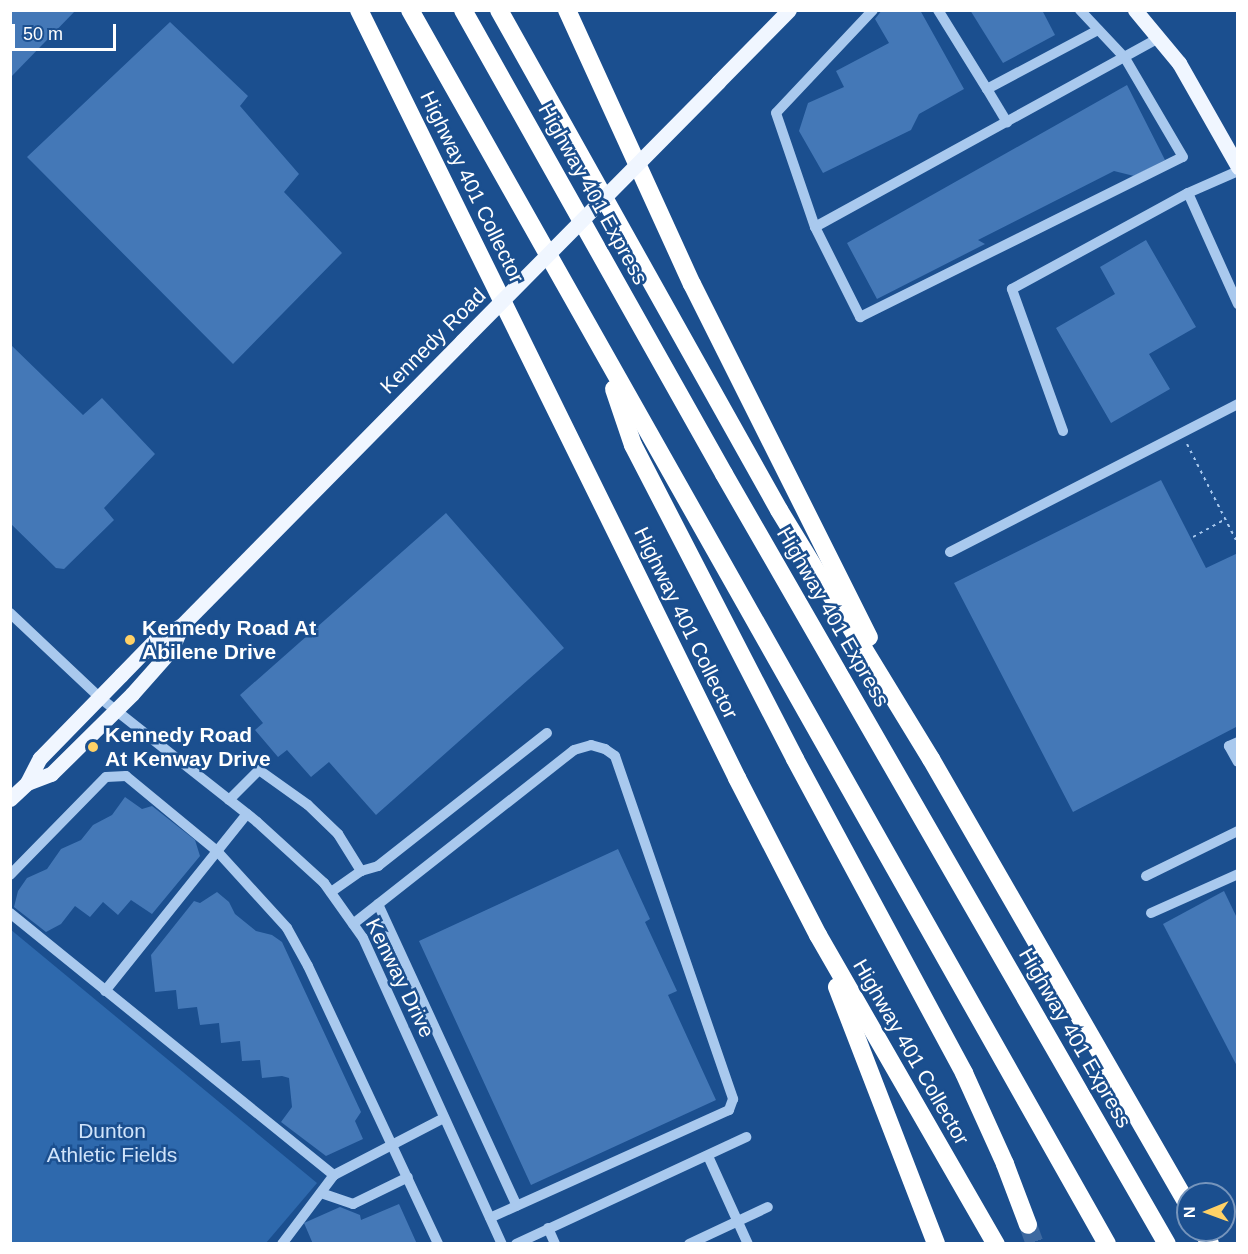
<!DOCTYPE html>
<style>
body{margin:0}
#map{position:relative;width:1248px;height:1254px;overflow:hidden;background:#1b4f8f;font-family:Helvetica,sans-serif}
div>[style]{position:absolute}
.green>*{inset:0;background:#2e69ad}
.building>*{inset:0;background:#4478b7}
.highway-tunnel>*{height:18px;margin-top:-9px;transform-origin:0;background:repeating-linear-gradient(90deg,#3d69a0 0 18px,transparent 0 27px)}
.path>*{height:2px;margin-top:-1px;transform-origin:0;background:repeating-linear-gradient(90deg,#a9c9ee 0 3px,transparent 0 7.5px)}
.minor>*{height:10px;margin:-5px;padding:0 5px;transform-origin:5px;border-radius:5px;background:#a9c9ee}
.major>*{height:15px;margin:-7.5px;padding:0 7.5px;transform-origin:7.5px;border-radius:7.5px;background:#f0f6ff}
.highway>*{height:18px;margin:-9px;padding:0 9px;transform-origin:9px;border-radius:9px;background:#fff}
.major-bridge>*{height:15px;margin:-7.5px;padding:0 7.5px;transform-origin:7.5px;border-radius:7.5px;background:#f0f6ff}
.dots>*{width:16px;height:16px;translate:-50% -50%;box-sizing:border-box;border:3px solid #1b4f8f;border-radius:50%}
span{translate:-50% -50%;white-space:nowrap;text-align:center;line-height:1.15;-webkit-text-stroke:5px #1b4f8f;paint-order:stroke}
.street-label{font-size:21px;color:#fff}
.poi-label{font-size:21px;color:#fff;font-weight:700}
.left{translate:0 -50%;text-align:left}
.park-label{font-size:21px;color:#cfe3fa}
.frame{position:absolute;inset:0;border:12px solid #fff;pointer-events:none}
.north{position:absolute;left:1176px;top:1182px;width:60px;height:60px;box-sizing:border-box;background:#1b4f8f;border:2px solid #7695bc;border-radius:50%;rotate:269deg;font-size:16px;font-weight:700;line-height:24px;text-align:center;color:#fff}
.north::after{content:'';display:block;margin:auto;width:21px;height:27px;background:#ffd166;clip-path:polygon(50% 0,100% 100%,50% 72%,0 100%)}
.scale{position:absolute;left:12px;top:24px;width:104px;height:27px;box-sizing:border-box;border:3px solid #fff;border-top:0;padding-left:8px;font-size:18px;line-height:21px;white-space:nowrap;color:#fff;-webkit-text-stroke:4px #1b4f8f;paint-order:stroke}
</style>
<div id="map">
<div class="green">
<div style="clip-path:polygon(10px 929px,317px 1183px,266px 1243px,11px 1243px)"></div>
</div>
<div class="building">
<div style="clip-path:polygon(10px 10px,76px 10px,10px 78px)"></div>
<div style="clip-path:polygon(882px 10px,920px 10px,964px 89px,919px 114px,911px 130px,823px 173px,799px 131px,808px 103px,844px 87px,836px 71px,889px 43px,875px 19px)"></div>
<div style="clip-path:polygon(970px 10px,1042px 10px,1055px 35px,1003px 63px)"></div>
<div style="clip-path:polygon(170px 22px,248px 96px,240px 106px,299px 174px,284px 192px,342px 253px,233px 364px,27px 157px)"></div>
<div style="clip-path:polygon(1127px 85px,1165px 160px,1134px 176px,1114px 171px,978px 240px,985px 244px,877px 299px,847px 243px)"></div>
<div style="clip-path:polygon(1146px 240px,1196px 327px,1149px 354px,1170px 389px,1111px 423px,1056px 328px,1115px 294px,1100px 267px)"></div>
<div style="clip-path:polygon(10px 344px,83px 415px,102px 398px,155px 454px,104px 508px,114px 520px,64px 569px,56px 568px,10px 523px)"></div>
<div style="clip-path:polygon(1161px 480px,1206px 568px,1238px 553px,1238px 726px,1073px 812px,954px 583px)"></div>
<div style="clip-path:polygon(446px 513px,564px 648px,376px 815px,329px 762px,311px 777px,287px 750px,278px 757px,255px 730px,263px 723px,240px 695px)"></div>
<div style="clip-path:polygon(125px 797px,142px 809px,152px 806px,195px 840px,200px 856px,152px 914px,131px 900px,118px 915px,103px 902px,90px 917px,75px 906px,61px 924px,46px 932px,14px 907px,18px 891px,27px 878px,47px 869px,61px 849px,81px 840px,93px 825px,112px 815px)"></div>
<div style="clip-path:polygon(618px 849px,650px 919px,645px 922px,677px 991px,668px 995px,716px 1100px,531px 1185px,419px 941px)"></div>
<div style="clip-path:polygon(1224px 891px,1238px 920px,1238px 1068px,1163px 924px)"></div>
<div style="clip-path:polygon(217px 892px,229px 902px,235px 914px,256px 931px,272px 935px,282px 942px,361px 1112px,355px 1121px,363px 1139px,326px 1156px,281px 1122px,292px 1107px,289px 1078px,282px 1076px,262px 1078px,260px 1060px,242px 1061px,240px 1041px,221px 1043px,219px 1023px,200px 1025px,197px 1007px,178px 1009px,176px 990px,155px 992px,151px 955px,194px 901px,200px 903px)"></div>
<div style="clip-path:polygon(399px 1204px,417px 1244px,313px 1244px,304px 1223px,340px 1207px,360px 1215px,361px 1220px)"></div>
</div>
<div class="highway-tunnel">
<div style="left:1028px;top:1225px;width:20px;rotate:70deg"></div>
</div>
<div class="path">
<div style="left:1187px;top:444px;width:112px;rotate:63deg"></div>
<div style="left:1193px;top:537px;width:37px;rotate:-29deg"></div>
</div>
<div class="minor">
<div style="left:873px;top:10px;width:141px;rotate:133.3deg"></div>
<div style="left:776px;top:113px;width:120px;rotate:71.1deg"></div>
<div style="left:815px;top:227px;width:101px;rotate:63.4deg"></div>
<div style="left:860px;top:317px;width:360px;rotate:-26.4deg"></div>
<div style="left:1183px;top:157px;width:115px;rotate:-120.4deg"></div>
<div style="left:1125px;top:58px;width:66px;rotate:-133.2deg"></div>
<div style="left:938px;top:10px;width:93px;rotate:58.2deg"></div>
<div style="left:987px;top:89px;width:126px;rotate:-28deg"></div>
<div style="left:987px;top:89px;width:39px;rotate:59deg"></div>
<div style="left:1188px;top:193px;width:55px;rotate:-23.7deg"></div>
<div style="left:815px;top:227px;width:393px;rotate:-28.8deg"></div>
<div style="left:1063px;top:431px;width:151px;rotate:-109.8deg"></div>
<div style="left:1012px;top:289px;width:200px;rotate:-28.6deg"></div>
<div style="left:1188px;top:193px;width:122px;rotate:65.8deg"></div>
<div style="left:950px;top:552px;width:324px;rotate:-27.2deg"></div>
<div style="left:10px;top:613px;width:122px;rotate:43.3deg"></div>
<div style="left:99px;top:697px;width:201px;rotate:38.3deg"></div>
<div style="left:257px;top:822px;width:91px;rotate:42.3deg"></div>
<div style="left:324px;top:883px;width:67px;rotate:54.7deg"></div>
<div style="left:363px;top:938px;width:336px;rotate:65.6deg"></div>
<div style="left:1238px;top:742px;width:10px;rotate:156deg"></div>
<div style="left:1229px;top:746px;width:18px;rotate:61deg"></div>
<div style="left:229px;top:800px;width:42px;rotate:-45deg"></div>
<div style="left:259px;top:770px;width:60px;rotate:35.5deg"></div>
<div style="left:308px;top:805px;width:42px;rotate:44deg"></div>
<div style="left:338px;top:834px;width:44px;rotate:58.1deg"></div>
<div style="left:361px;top:871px;width:37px;rotate:145deg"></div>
<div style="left:361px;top:871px;width:18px;rotate:-16deg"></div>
<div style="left:378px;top:866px;width:215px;rotate:-38.2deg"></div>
<div style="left:10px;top:875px;width:137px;rotate:-45.6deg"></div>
<div style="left:106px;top:777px;width:20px;rotate:-3deg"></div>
<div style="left:126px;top:776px;width:118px;rotate:39.5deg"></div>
<div style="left:217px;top:851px;width:104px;rotate:47.7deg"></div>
<div style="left:287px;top:928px;width:43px;rotate:61.1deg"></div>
<div style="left:308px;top:966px;width:307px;rotate:64.9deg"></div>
<div style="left:1146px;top:876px;width:102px;rotate:-26.1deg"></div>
<div style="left:378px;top:904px;width:332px;rotate:65.3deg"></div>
<div style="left:10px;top:913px;width:417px;rotate:39deg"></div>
<div style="left:334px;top:1175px;width:124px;rotate:-27.4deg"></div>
<div style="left:1151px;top:913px;width:95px;rotate:-24.1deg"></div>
<div style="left:353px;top:924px;width:281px;rotate:-38.2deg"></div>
<div style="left:574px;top:750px;width:18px;rotate:-16deg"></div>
<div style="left:591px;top:745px;width:15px;rotate:16deg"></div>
<div style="left:605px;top:749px;width:12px;rotate:35deg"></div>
<div style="left:615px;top:756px;width:363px;rotate:71deg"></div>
<div style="left:733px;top:1099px;width:12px;rotate:110deg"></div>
<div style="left:729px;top:1110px;width:262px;rotate:155.7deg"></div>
<div style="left:105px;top:991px;width:227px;rotate:-51.3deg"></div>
<div style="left:708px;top:1156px;width:97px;rotate:65.6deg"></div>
<div style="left:321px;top:1193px;width:34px;rotate:19deg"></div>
<div style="left:353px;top:1204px;width:61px;rotate:-26.1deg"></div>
<div style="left:548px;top:1228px;width:17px;rotate:66deg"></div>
<div style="left:282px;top:1244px;width:86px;rotate:-53deg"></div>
<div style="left:516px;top:1244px;width:254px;rotate:-24.9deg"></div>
<div style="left:689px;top:1244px;width:87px;rotate:-25.1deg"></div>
</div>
<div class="major">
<div style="left:1135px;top:10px;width:69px;rotate:50.3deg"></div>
<div style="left:1179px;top:63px;width:120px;rotate:60.4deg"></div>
<div style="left:718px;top:82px;width:101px;rotate:-45.4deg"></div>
<div style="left:27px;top:783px;width:26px;rotate:-21deg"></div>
<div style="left:51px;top:774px;width:114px;rotate:-44.6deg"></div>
<div style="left:132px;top:694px;width:59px;rotate:-48.4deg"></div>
<div style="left:171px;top:650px;width:27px;rotate:-66deg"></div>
<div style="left:10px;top:799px;width:23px;rotate:-43deg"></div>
<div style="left:27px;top:783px;width:28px;rotate:-63deg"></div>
<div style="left:40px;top:758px;width:116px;rotate:-45.7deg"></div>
<div style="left:121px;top:675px;width:50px;rotate:-45.8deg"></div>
<div style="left:156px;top:639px;width:30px;rotate:-28deg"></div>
<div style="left:182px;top:625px;width:399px;rotate:-45.4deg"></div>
</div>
<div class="highway">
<div style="left:359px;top:10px;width:856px;rotate:63.79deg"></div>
<div style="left:737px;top:778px;width:177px;rotate:62.7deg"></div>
<div style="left:818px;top:935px;width:357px;rotate:60.1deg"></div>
<div style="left:410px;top:10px;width:1417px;rotate:60.54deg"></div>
<div style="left:463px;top:10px;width:532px;rotate:60.64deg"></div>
<div style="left:724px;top:474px;width:888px;rotate:60.09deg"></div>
<div style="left:499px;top:10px;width:573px;rotate:60.75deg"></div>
<div style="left:779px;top:510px;width:292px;rotate:58.6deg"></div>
<div style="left:931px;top:759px;width:515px;rotate:60.05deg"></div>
<div style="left:567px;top:10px;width:301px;rotate:65.5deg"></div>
<div style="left:692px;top:284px;width:395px;rotate:63.4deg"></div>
<div style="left:614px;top:389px;width:59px;rotate:71.3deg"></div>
<div style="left:633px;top:445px;width:353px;rotate:62.7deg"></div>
<div style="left:795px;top:759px;width:357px;rotate:61.7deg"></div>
<div style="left:964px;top:1073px;width:100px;rotate:65.7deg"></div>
<div style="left:1005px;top:1164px;width:65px;rotate:69.3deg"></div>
<div style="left:837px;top:987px;width:275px;rotate:68.9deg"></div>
<div style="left:1202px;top:1230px;width:16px;rotate:60deg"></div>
</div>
<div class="major-bridge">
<div style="left:462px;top:341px;width:364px;rotate:-45.3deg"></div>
</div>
<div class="dots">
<div style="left:130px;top:640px;background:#ffd166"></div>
<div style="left:93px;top:747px;background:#ffd166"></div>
</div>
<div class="street-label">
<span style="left:472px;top:187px;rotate:64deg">Highway 401 Collector</span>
<span style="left:593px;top:194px;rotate:61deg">Highway 401 Express</span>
<span style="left:433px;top:341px;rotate:-45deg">Kennedy Road</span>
<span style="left:833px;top:617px;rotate:60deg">Highway 401 Express</span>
<span style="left:686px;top:623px;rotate:64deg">Highway 401 Collector</span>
<span style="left:400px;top:978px;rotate:64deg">Kenway Drive</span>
<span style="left:1075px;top:1038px;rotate:60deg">Highway 401 Express</span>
<span style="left:911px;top:1052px;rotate:60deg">Highway 401 Collector</span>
</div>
<div class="poi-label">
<span class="left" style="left:142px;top:640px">Kennedy Road At<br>Abilene Drive</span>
<span class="left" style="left:105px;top:747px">Kennedy Road<br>At Kenway Drive</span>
</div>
<div class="park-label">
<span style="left:112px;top:1143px">Dunton<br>Athletic Fields</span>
</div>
<div class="frame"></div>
<div class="north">N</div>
<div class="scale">50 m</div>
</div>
